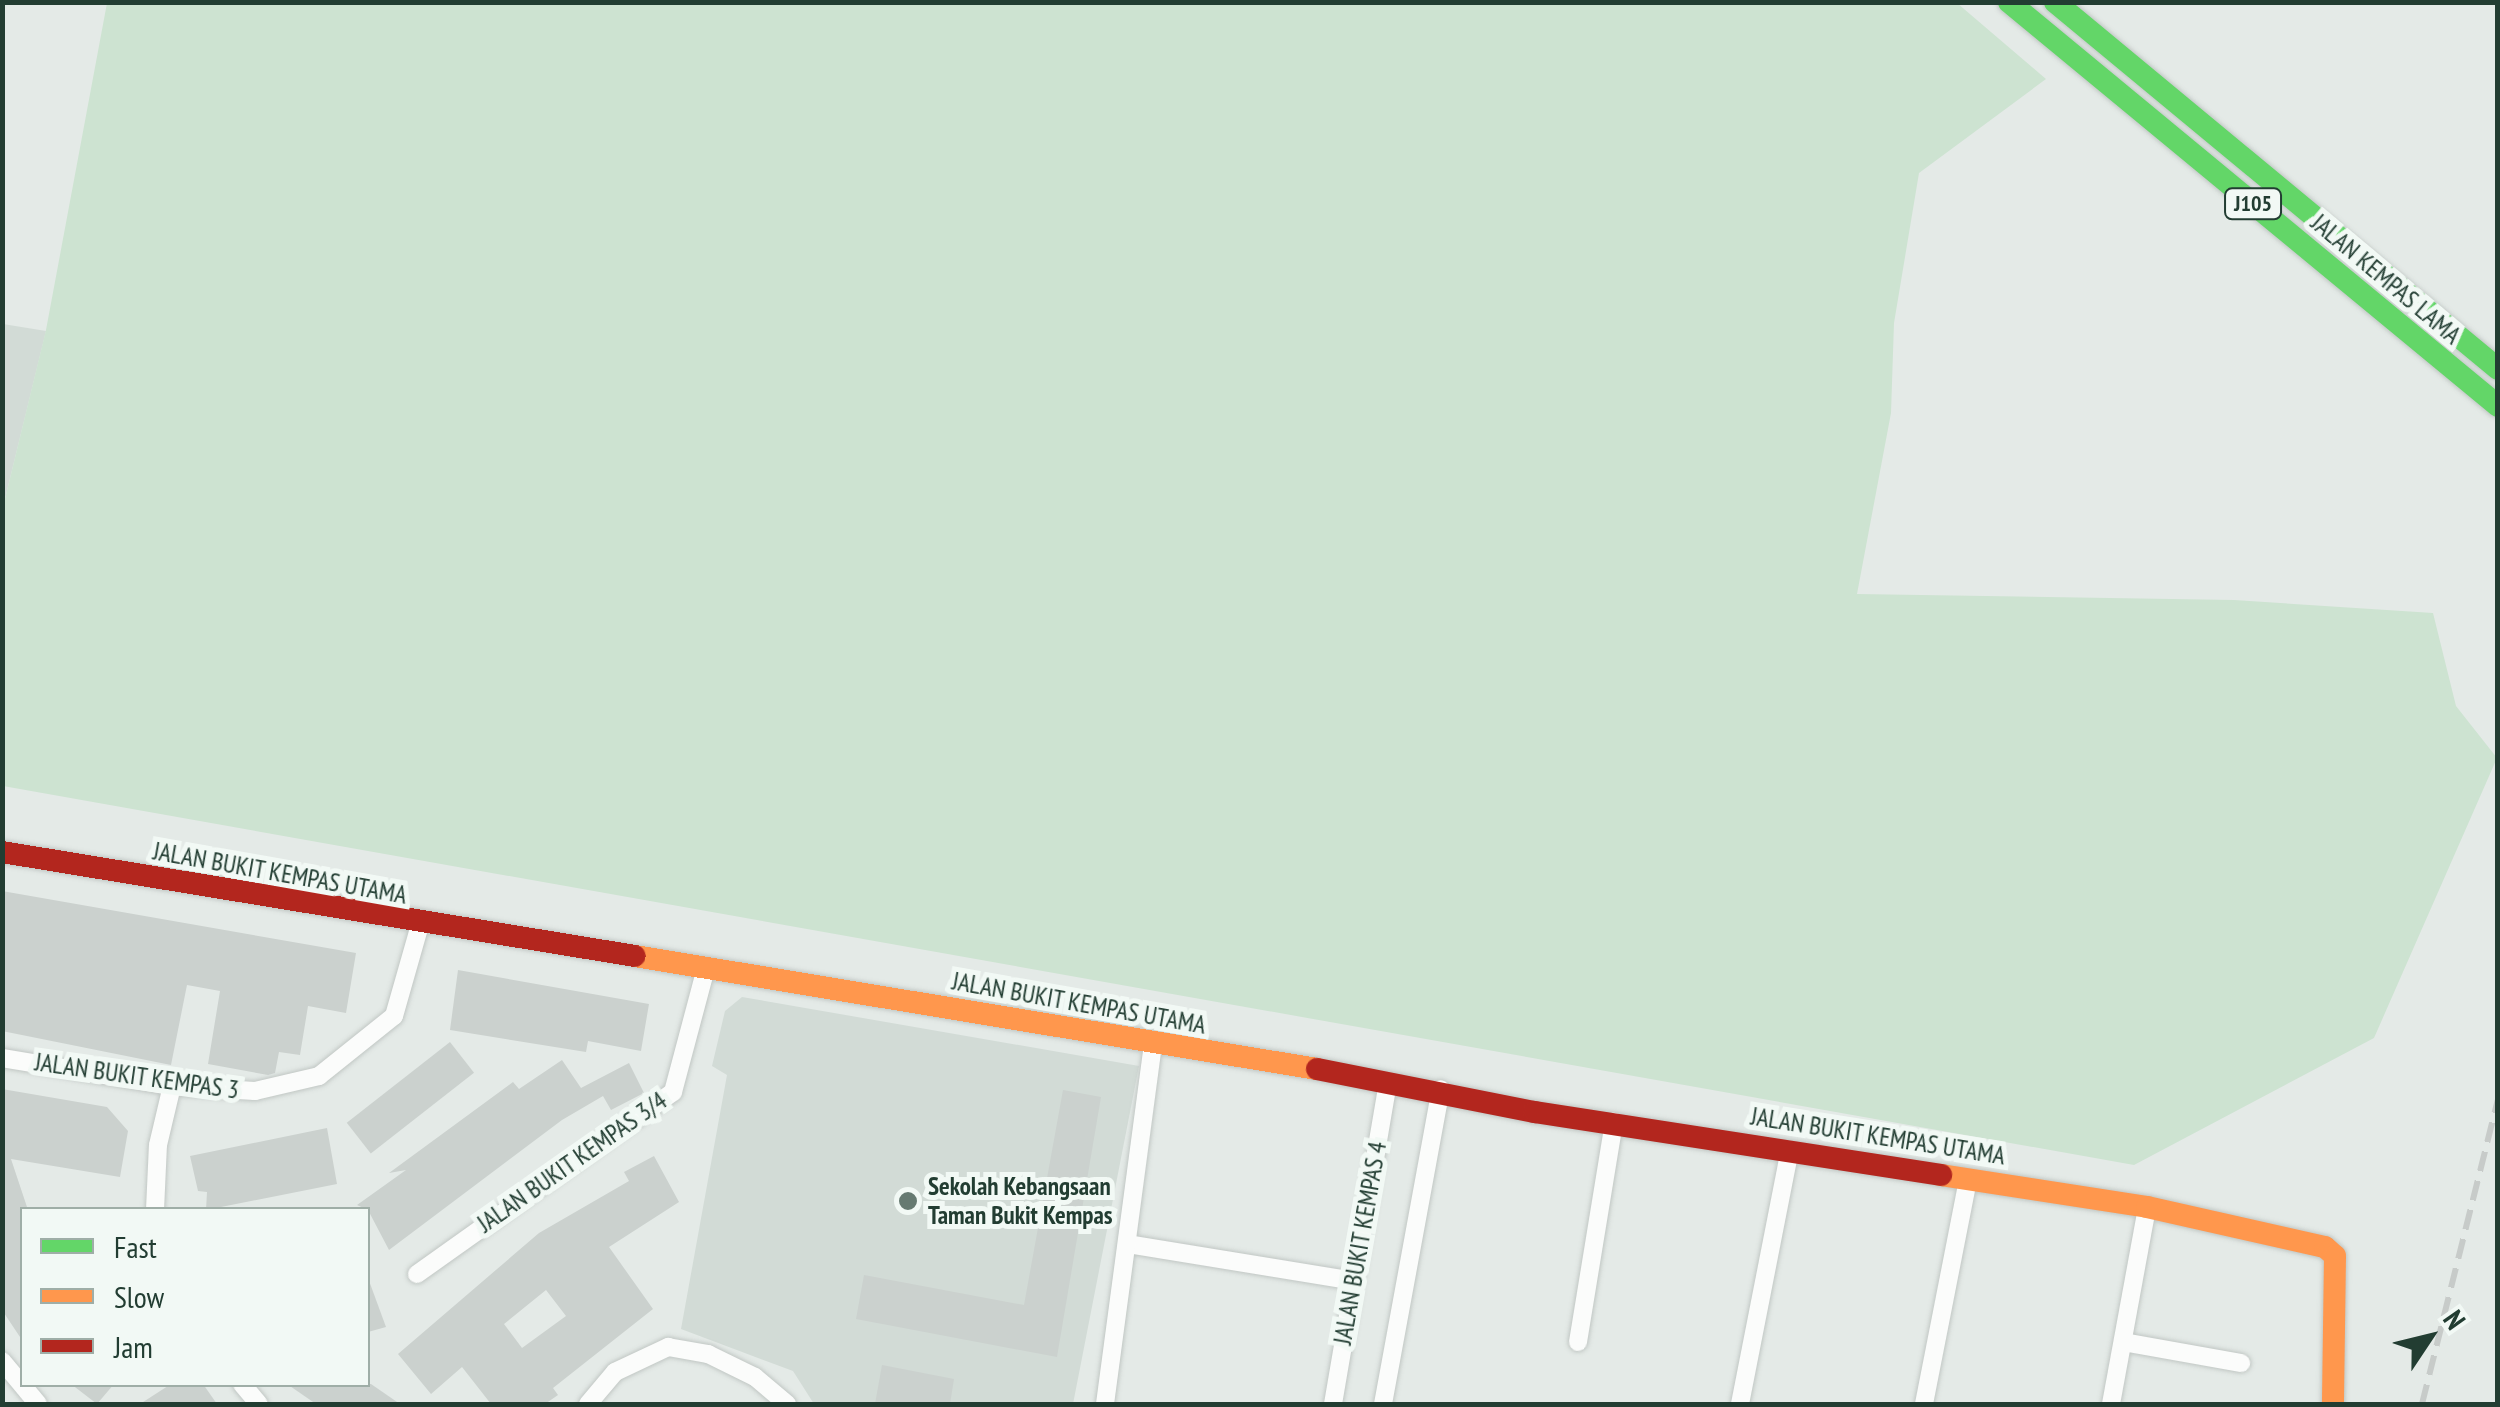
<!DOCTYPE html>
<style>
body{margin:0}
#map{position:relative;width:2500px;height:1407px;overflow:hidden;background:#e4eae7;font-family:"PT Sans Narrow",sans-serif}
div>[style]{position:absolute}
.built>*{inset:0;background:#d2dbd6}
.green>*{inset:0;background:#cde3d1}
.building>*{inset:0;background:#cbd1ce;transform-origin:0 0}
.roads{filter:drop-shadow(0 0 2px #c1c7c4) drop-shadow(0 0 2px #c1c7c4)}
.street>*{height:18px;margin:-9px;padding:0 9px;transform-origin:9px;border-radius:9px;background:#fbfcfb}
.fast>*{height:22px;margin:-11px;padding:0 11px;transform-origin:11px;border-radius:11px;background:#63d668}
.slow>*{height:22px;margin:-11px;padding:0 11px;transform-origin:11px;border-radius:11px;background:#ff974d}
.jam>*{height:22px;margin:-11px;padding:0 11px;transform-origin:11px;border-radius:11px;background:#b3261e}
.rail>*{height:6px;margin-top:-3px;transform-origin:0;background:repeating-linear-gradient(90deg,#c7cbc9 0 20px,transparent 0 30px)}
.dots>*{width:28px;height:28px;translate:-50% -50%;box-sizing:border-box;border:5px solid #f2f9f5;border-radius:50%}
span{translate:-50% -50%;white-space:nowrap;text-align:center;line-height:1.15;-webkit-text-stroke:10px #f2f9f5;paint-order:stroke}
.shield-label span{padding:2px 8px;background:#f2f9f5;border:2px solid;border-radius:8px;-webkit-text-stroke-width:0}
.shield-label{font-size:22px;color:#223d32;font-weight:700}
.street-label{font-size:25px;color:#223d32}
.poi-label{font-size:25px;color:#223d32;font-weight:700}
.left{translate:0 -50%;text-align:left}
.frame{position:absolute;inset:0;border:5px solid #223d32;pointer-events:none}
.legend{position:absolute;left:20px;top:1207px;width:350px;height:180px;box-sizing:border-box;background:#f2f9f5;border:2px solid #9faea7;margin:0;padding:12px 18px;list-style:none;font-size:30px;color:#223d32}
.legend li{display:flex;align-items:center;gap:20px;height:50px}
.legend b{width:50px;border:2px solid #9faea7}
.north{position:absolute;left:2380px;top:1287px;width:100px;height:100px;-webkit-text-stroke:8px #f2f9f5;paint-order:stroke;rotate:55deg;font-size:28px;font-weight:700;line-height:40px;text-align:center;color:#223d32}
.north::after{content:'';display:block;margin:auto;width:35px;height:45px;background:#223d32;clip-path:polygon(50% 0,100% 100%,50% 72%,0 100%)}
</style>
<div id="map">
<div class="built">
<div style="clip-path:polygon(3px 324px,46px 331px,3px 507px)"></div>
<div style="clip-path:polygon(742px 997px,1139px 1066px,1073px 1404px,814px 1404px,793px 1371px,681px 1329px,727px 1075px,712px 1066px,725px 1011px)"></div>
</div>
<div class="green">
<div style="clip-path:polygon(107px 3px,1957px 3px,2046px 79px,1919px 173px,1894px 323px,1891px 413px,1857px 594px,2234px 600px,2433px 613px,2456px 706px,2497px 758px,2374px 1038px,2134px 1165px,3px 786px,3px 507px,46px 330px)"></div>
</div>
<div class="building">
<div style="clip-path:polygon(2px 891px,356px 953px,346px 1013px,308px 1006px,300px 1055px,279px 1052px,275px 1073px,268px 1075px,208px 1064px,220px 991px,187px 985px,171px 1065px,2px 1031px)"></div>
<div style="clip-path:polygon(458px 970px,649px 1004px,641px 1051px,588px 1041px,586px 1052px,450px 1030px)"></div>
<div style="left:450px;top:1042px;width:39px;height:131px;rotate:52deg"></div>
<div style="clip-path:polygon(562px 1060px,581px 1088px,629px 1063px,644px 1093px,611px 1110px,603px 1096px,562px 1120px,389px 1250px,368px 1210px,357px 1205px,406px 1170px,389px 1173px,513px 1082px,519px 1089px)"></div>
<div style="clip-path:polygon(2px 1089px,107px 1107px,128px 1131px,120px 1177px,11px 1159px,28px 1210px,22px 1210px,22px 1340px,2px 1310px)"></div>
<div style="clip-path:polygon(1063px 1090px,1101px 1097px,1057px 1357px,856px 1319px,864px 1275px,1024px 1305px)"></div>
<div style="clip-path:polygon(327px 1128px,337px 1184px,206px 1210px,207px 1192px,198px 1191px,190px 1156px)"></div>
<div style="clip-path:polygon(evenodd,654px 1156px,679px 1202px,609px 1247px,653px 1309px,553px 1388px,558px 1395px,545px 1404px,491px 1404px,462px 1367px,431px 1394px,398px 1354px,539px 1233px,629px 1181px,624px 1172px,654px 1156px,546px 1290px,566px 1316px,522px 1348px,504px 1324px,546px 1290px)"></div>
<div style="clip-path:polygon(368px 1278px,386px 1327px,368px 1332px)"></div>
<div style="clip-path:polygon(882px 1365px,954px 1379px,950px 1404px,875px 1404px)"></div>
<div style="clip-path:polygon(71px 1384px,114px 1384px,97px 1404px)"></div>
<div style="clip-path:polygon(171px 1384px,203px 1384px,217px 1404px,140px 1404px)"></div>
<div style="clip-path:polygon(287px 1384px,371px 1384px,400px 1404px,316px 1404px)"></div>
</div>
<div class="roads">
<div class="street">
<div style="left:2px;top:1058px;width:172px;rotate:9.4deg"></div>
<div style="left:172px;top:1086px;width:83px;rotate:3.4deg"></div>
<div style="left:255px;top:1091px;width:66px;rotate:-13.2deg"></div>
<div style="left:319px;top:1076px;width:96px;rotate:-38.7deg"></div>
<div style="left:394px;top:1016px;width:95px;rotate:-74.1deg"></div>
<div style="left:155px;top:1210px;width:65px;rotate:-87.4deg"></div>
<div style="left:158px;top:1145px;width:61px;rotate:-76.7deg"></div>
<div style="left:1128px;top:1244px;width:229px;rotate:9.3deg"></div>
<div style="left:417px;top:1274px;width:314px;rotate:-35.4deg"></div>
<div style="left:673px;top:1092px;width:128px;rotate:-75.1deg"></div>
<div style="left:1578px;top:1342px;width:223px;rotate:-80.7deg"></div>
<div style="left:2123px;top:1342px;width:120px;rotate:10.1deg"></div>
<div style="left:2px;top:1361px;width:56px;rotate:50.1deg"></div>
<div style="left:242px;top:1384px;width:26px;rotate:50deg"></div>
<div style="left:588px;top:1404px;width:42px;rotate:-49.8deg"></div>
<div style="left:615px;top:1372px;width:59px;rotate:-25.3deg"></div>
<div style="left:668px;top:1347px;width:41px;rotate:9.9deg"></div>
<div style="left:708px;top:1354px;width:52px;rotate:26.1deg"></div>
<div style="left:755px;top:1377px;width:42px;rotate:40.2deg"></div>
<div style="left:1105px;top:1404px;width:363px;rotate:-82.4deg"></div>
<div style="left:1333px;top:1404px;width:327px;rotate:-80.3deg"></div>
<div style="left:1383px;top:1404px;width:320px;rotate:-79.6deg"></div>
<div style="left:1740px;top:1404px;width:259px;rotate:-78.9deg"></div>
<div style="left:1924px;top:1404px;width:229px;rotate:-78.9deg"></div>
<div style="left:2111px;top:1404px;width:200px;rotate:-79.6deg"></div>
</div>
<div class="fast">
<div style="left:2009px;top:2px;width:634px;rotate:39.56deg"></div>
<div style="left:2055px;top:2px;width:575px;rotate:39.64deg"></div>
</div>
<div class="slow">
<div style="left:635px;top:956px;width:691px;rotate:9.41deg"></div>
<div style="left:1941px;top:1175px;width:208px;rotate:8.8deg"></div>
<div style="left:2147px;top:1207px;width:182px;rotate:12.7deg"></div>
<div style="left:2325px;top:1247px;width:13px;rotate:42deg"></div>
<div style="left:2335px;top:1256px;width:148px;rotate:90.8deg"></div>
</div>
<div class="jam">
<div style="left:2px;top:852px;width:641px;rotate:9.33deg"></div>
<div style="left:1317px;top:1069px;width:222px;rotate:11.2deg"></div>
<div style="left:1535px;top:1112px;width:411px;rotate:8.8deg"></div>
</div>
</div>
<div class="rail">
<div style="left:2422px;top:1404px;width:313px;rotate:-76deg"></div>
</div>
<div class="dots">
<div style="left:908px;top:1201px;background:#667a71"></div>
</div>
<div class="shield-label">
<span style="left:2253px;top:204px">J105</span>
</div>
<div class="street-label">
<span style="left:2386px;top:279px;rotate:40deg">JALAN KEMPAS LAMA</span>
<span style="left:280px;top:873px;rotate:10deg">JALAN BUKIT KEMPAS UTAMA</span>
<span style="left:1079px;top:1003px;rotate:10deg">JALAN BUKIT KEMPAS UTAMA</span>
<span style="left:137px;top:1076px;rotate:8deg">JALAN BUKIT KEMPAS 3</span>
<span style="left:1878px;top:1136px;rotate:9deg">JALAN BUKIT KEMPAS UTAMA</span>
<span style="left:572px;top:1162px;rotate:-35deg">JALAN BUKIT KEMPAS 3/4</span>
<span style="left:1360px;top:1243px;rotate:-80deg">JALAN BUKIT KEMPAS 4</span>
</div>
<div class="poi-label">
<span class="left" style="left:928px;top:1201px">Sekolah Kebangsaan<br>Taman Bukit Kempas</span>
</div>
<div class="frame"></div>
<ul class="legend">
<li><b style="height:12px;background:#63d668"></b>Fast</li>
<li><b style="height:12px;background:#ff974d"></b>Slow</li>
<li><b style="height:12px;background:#b3261e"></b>Jam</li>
</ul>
<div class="north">N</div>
</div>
